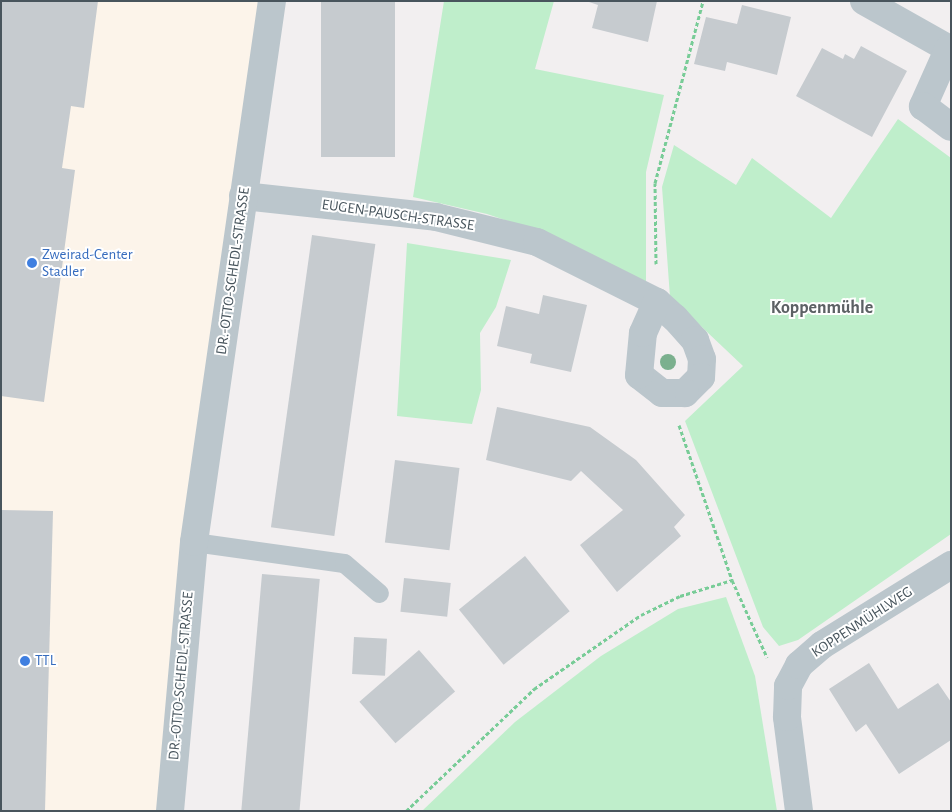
<!DOCTYPE html>
<meta charset="utf-8">
<style>
body{margin:0}
#map{position:relative;width:952px;height:812px;overflow:hidden;background:#f2eff0;font-family:"Alegreya Sans",sans-serif}
div>[style]{position:absolute}
.commercial>*{inset:0;background:#fcf4ea}
.green>*{inset:0;background:#bfeecb}
.building>*{inset:0;background:#c6cbcf;transform-origin:0 0}
.path>*{height:3px;margin-top:-1.5px;transform-origin:0;background:repeating-linear-gradient(90deg,#78cc97 0 4px,transparent 0 6.5px)}
.service>*{height:19px;margin:-9.5px;padding:0 9.5px;transform-origin:9.5px;border-radius:9.5px;background:#bbc6cc}
.minor>*{height:28px;margin:-14px;padding:0 14px;transform-origin:14px;border-radius:14px;background:#bbc6cc}
.trees>*{width:16px;height:16px;margin:-8px;border-radius:50%;background:#7bb08e}
.dots>*{width:14px;height:14px;translate:-50% -50%;box-sizing:border-box;border:2px solid #fff;border-radius:50%}
span{translate:-50% -50%;white-space:nowrap;text-align:center;line-height:1.15;-webkit-text-stroke:4px #fff;paint-order:stroke}
.street-label{font-size:15px;color:#48555d}
.shop-label{font-size:15px;color:#366cbe}
.left{translate:0 -50%;text-align:left}
.quarter-label{font-size:18px;color:#5c6164;font-weight:700}
.frame{position:absolute;inset:0;border:2px solid #48555d;pointer-events:none}
</style>
<div id="map">
<div class="commercial">
<div style="clip-path:polygon(1px 1px,272px 1px,170px 811px,1px 811px)"></div>
</div>
<div class="green">
<div style="clip-path:polygon(444px 1px,554px 1px,535px 69px,664px 95px,646px 172px,646px 283px,546px 234px,487px 214px,413px 197px)"></div>
<div style="clip-path:polygon(898px 119px,951px 158px,951px 534px,798px 640px,779px 646px,763px 627px,685px 421px,743px 366px,670px 297px,662px 187px,674px 145px,736px 185px,752px 158px,831px 218px)"></div>
<div style="clip-path:polygon(407px 243px,511px 260px,496px 307px,480px 333px,481px 390px,472px 424px,397px 416px)"></div>
<div style="clip-path:polygon(726px 597px,755px 676px,777px 811px,422px 811px,515px 722px,601px 656px,678px 609px)"></div>
</div>
<div class="building">
<div style="clip-path:polygon(1px 1px,98px 1px,84px 108px,71px 106px,62px 168px,75px 170px,44px 402px,1px 396px)"></div>
<div style="left:321px;top:1px;width:74px;height:156px"></div>
<div style="clip-path:polygon(586px 1px,657px 1px,648px 42px,592px 28px,598px 5px)"></div>
<div style="clip-path:polygon(742px 5px,791px 17px,777px 75px,727px 62px,725px 71px,694px 64px,706px 17px,737px 24px)"></div>
<div style="clip-path:polygon(861px 46px,907px 71px,872px 137px,796px 96px,822px 48px,843px 59px,845px 54px,854px 59px)"></div>
<div style="left:312px;top:235px;width:64px;height:295px;rotate:8deg"></div>
<div style="clip-path:polygon(543px 295px,587px 305px,571px 372px,530px 363px,532px 354px,497px 346px,506px 306px,539px 314px)"></div>
<div style="clip-path:polygon(497px 407px,590px 427px,636px 460px,685px 515px,674px 527px,681px 536px,617px 592px,580px 545px,623px 510px,581px 471px,571px 481px,486px 460px)"></div>
<div style="left:395px;top:460px;width:65px;height:83px;rotate:7deg"></div>
<div style="clip-path:polygon(1px 510px,53px 511px,45px 811px,1px 811px)"></div>
<div style="left:525px;top:556px;width:71px;height:85px;rotate:51deg"></div>
<div style="left:262px;top:574px;width:58px;height:239px;rotate:5deg"></div>
<div style="left:404px;top:578px;width:47px;height:34px;rotate:6deg"></div>
<div style="left:354px;top:637px;width:33px;height:37px;rotate:3deg"></div>
<div style="left:419px;top:650px;width:55px;height:79px;rotate:49deg"></div>
<div style="clip-path:polygon(869px 663px,898px 709px,938px 683px,951px 702px,951px 740px,899px 774px,866px 724px,856px 732px,829px 689px)"></div>
</div>
<div class="path">
<div style="left:656px;top:264px;width:81px;rotate:-90.7deg"></div>
<div style="left:655px;top:183px;width:188px;rotate:-75.2deg"></div>
<div style="left:679px;top:425px;width:164px;rotate:71.1deg"></div>
<div style="left:732px;top:580px;width:85px;rotate:65.6deg"></div>
<div style="left:406px;top:811px;width:177px;rotate:-43.6deg"></div>
<div style="left:534px;top:689px;width:130px;rotate:-34.7deg"></div>
<div style="left:641px;top:615px;width:43px;rotate:-26deg"></div>
<div style="left:680px;top:596px;width:54px;rotate:-17.1deg"></div>
</div>
<div class="service">
<div style="left:194px;top:542px;width:151px;rotate:8deg"></div>
<div style="left:344px;top:563px;width:46px;rotate:40.6deg"></div>
</div>
<div class="minor">
<div style="left:864px;top:1px;width:100px;rotate:29.4deg"></div>
<div style="left:949px;top:48px;width:64px;rotate:114.1deg"></div>
<div style="left:923px;top:106px;width:35px;rotate:37deg"></div>
<div style="left:243px;top:196px;width:194px;rotate:6.2deg"></div>
<div style="left:436px;top:217px;width:104px;rotate:13.9deg"></div>
<div style="left:537px;top:242px;width:134px;rotate:26.6deg"></div>
<div style="left:657px;top:302px;width:24px;rotate:42deg"></div>
<div style="left:675px;top:318px;width:30px;rotate:48deg"></div>
<div style="left:695px;top:340px;width:20px;rotate:70deg"></div>
<div style="left:702px;top:359px;width:18px;rotate:93deg"></div>
<div style="left:701px;top:377px;width:23px;rotate:135deg"></div>
<div style="left:685px;top:393px;width:23px;rotate:180deg"></div>
<div style="left:662px;top:393px;width:29px;rotate:-142deg"></div>
<div style="left:639px;top:375px;width:42px;rotate:-84.6deg"></div>
<div style="left:643px;top:333px;width:34px;rotate:-66deg"></div>
<div style="left:170px;top:811px;width:270px;rotate:-84.9deg"></div>
<div style="left:194px;top:542px;width:547px;rotate:-81.8deg"></div>
<div style="left:799px;top:811px;width:95px;rotate:-97.3deg"></div>
<div style="left:787px;top:717px;width:31px;rotate:-88deg"></div>
<div style="left:788px;top:686px;width:24px;rotate:-62deg"></div>
<div style="left:799px;top:665px;width:30px;rotate:-41deg"></div>
<div style="left:822px;top:645px;width:152px;rotate:-31.8deg"></div>
</div>
<div class="trees">
<div style="left:668px;top:362px"></div>
</div>
<div class="dots">
<div style="left:32px;top:263px;background:#3f7fe0"></div>
<div style="left:25px;top:661px;background:#3f7fe0"></div>
</div>
<div class="street-label">
<span style="left:398px;top:215px;rotate:8deg">EUGEN-PAUSCH-STRASSE</span>
<span style="left:233px;top:271px;rotate:-82deg">DR.-OTTO-SCHEDL-STRASSE</span>
<span style="left:862px;top:622px;rotate:-33deg">KOPPENMÜHLWEG</span>
<span style="left:181px;top:676px;rotate:-85deg">DR.-OTTO-SCHEDL-STRASSE</span>
</div>
<div class="shop-label">
<span class="left" style="left:42px;top:263px">Zweirad-Center<br>Stadler</span>
<span class="left" style="left:35px;top:661px">TTL</span>
</div>
<div class="quarter-label">
<span style="left:822px;top:308px">Koppenmühle</span>
</div>
<div class="frame"></div>
</div>
